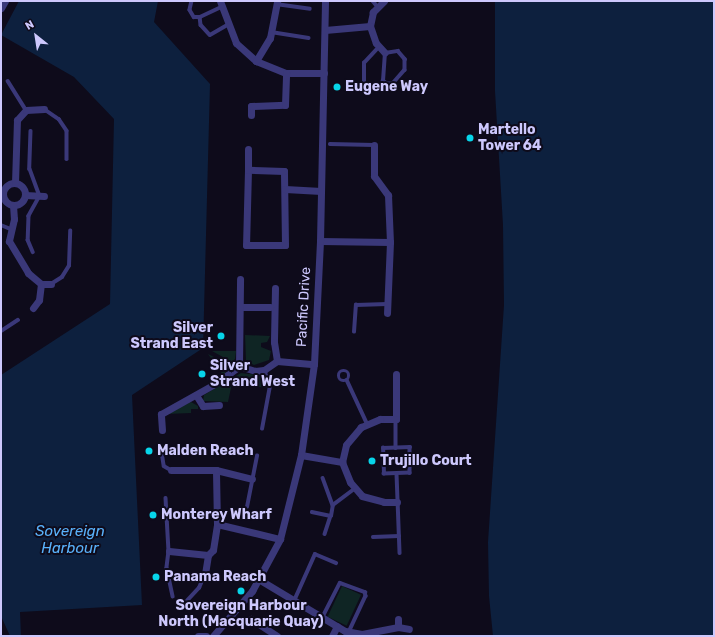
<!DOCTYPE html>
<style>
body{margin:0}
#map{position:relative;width:715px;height:637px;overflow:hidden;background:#0e0b1b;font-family:Rubik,sans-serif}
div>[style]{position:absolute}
.green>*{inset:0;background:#0f2524;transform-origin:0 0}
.water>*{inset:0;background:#0d203e}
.service>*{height:3.5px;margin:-1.75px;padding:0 1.75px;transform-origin:1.75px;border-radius:1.75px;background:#3a3879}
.service>.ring{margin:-1.75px;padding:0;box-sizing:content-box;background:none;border:3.5px solid #3a3879;border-radius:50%}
.minor>*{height:7px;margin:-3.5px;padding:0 3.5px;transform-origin:3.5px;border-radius:3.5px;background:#3a3879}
.minor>.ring{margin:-3.5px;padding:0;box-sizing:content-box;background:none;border:7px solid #3a3879;border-radius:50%}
.dots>*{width:11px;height:11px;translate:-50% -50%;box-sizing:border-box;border:2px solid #0e0b1b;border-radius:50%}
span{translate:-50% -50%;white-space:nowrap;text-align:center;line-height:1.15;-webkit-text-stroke:4px #0e0b1b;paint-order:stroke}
.poi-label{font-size:14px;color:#cdc8fd;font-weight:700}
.left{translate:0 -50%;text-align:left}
.right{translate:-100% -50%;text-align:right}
.street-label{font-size:14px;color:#cdc8fd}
.water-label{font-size:15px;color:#59b1fa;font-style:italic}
.frame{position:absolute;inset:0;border:2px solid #cdc8fd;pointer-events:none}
.north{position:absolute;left:16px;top:16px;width:40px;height:40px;-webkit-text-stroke:3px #0e0b1b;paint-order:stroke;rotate:330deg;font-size:11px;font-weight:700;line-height:16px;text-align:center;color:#cdc8fd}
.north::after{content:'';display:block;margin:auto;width:14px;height:18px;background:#cdc8fd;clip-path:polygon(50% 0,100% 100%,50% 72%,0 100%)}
</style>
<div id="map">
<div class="green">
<div style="clip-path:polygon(245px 335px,270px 336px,267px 342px,261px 343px,261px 347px,271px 351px,269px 360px,254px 365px,246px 361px)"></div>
<div style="clip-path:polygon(212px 351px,236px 351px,235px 359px,232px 362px)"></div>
<div style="clip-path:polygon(208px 354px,230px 365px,230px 368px,223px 375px)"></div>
<div style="clip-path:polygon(241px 373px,259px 375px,267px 388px,232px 383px,228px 402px,203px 401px,204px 395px)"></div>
<div style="clip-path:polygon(191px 402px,198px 406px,198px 409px,191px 409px,191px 413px,166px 414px)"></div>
<div style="left:342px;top:586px;width:21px;height:34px;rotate:25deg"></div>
</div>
<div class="water">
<div style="clip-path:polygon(19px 1px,158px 1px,154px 22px,210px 84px,203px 348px,132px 395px,142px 605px,20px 612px,21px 636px,10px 636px,1px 616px,1px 375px,110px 304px,114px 119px,74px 77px,1px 35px)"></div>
<div style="clip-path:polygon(495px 1px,714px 1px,714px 636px,493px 636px,489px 596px,488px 542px,504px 305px,503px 225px,495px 91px)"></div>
</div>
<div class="service">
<div style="left:192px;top:1px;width:9px;rotate:103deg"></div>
<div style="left:190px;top:10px;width:8px;rotate:60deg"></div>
<div style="left:194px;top:17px;width:6px"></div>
<div style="left:200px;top:17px;width:23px;rotate:-25deg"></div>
<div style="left:373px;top:1px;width:8px;rotate:50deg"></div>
<div style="left:276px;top:4px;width:34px;rotate:8deg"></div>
<div style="left:200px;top:17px;width:8px;rotate:83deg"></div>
<div style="left:201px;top:25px;width:13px;rotate:48deg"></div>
<div style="left:210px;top:35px;width:20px;rotate:-30deg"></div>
<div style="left:271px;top:32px;width:38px;rotate:9deg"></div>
<div style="left:398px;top:51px;width:11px;rotate:49deg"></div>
<div style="left:405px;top:59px;width:11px;rotate:90deg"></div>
<div style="left:405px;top:70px;width:18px;rotate:131deg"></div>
<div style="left:393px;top:84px;width:6px;rotate:180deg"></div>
<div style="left:387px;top:84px;width:5px;rotate:-143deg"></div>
<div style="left:383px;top:81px;width:28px;rotate:-86deg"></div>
<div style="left:385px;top:53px;width:13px;rotate:-9deg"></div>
<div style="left:8px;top:81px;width:34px;rotate:58deg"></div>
<div style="left:364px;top:87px;width:24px;rotate:-90deg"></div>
<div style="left:364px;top:63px;width:22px;rotate:-47deg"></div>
<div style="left:44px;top:109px;width:18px;rotate:34deg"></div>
<div style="left:59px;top:119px;width:14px;rotate:56deg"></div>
<div style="left:67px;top:131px;width:28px;rotate:90deg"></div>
<div style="left:31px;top:131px;width:38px;rotate:92deg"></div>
<div style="left:30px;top:169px;width:29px;rotate:70deg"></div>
<div style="left:40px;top:196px;width:23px;rotate:119deg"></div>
<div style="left:29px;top:216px;width:24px;rotate:92deg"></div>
<div style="left:28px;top:240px;width:13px;rotate:67deg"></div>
<div style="left:330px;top:144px;width:44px;rotate:1.3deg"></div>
<div style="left:1px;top:225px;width:11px;rotate:22deg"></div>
<div style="left:51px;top:284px;width:13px;rotate:-32deg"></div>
<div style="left:62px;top:277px;width:13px;rotate:-58deg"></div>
<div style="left:69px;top:266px;width:35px;rotate:-88deg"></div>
<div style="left:1px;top:331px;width:20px;rotate:-33deg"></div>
<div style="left:354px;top:332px;width:27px;rotate:-86deg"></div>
<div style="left:356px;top:305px;width:31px;rotate:-2deg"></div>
<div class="ring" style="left:339px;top:371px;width:6.5px;height:6.5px"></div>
<div style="left:347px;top:380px;width:47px;rotate:65.1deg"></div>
<div style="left:396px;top:419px;width:29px;rotate:90deg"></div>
<div style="left:262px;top:429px;width:44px;rotate:-79.5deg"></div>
<div style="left:270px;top:386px;width:17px;rotate:-111deg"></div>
<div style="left:161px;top:446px;width:20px;rotate:81deg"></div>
<div style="left:164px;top:466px;width:8px;rotate:30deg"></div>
<div style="left:410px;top:447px;width:26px;rotate:90deg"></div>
<div style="left:410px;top:473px;width:26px;rotate:178deg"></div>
<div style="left:384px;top:474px;width:26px;rotate:-92deg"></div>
<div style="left:383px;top:448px;width:27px;rotate:-2deg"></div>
<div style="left:397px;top:474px;width:79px;rotate:87.8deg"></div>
<div style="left:323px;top:478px;width:29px;rotate:70deg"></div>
<div style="left:166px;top:498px;width:53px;rotate:86.8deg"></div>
<div style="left:169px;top:551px;width:17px;rotate:97deg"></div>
<div style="left:167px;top:568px;width:29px;rotate:78deg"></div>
<div style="left:247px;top:507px;width:52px;rotate:-78.9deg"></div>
<div style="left:312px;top:512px;width:19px;rotate:12deg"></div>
<div style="left:331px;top:516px;width:19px;rotate:108deg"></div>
<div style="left:331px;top:516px;width:11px;rotate:-80deg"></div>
<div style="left:333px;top:505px;width:26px;rotate:-37deg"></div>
<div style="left:373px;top:537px;width:26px;rotate:-2deg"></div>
<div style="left:294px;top:601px;width:51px;rotate:-65.9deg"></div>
<div style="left:315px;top:554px;width:23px;rotate:23deg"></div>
<div style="left:184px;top:604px;width:22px;rotate:-47deg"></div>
<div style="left:199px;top:588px;width:15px;rotate:-67deg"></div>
<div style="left:322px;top:618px;width:39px;rotate:-63deg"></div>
<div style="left:340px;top:583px;width:27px;rotate:20deg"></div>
<div style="left:365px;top:592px;width:4px;rotate:76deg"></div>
<div style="left:366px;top:596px;width:40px;rotate:115deg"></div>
</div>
<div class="minor">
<div style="left:220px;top:1px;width:45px;rotate:69.1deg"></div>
<div style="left:236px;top:43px;width:27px;rotate:42deg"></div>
<div style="left:256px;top:61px;width:32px;rotate:22deg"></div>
<div style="left:286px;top:73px;width:38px"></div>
<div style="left:384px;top:1px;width:16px;rotate:135deg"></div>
<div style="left:373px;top:12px;width:14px;rotate:102deg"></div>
<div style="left:370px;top:26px;width:18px;rotate:71deg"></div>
<div style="left:376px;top:43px;width:13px;rotate:48deg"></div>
<div style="left:1px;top:8px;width:8px;rotate:-60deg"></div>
<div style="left:325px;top:30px;width:45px;rotate:-5.1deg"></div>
<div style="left:256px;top:61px;width:27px;rotate:-59deg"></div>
<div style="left:270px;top:38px;width:38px;rotate:-79deg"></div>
<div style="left:251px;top:115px;width:9px;rotate:-90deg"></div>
<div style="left:251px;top:106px;width:34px;rotate:-2deg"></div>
<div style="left:285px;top:105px;width:32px;rotate:-88deg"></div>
<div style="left:374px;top:145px;width:31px;rotate:90deg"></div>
<div style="left:374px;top:176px;width:24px;rotate:54deg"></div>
<div style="left:388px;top:195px;width:47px;rotate:87.6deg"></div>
<div style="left:390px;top:242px;width:71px;rotate:92.4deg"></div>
<div style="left:248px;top:170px;width:75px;rotate:91.5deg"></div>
<div style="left:246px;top:245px;width:39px"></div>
<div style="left:285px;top:245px;width:74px;rotate:-90.8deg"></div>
<div style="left:284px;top:171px;width:36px;rotate:-178deg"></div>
<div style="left:248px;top:170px;width:21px;rotate:-90deg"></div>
<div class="ring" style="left:3px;top:183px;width:15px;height:15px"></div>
<div style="left:15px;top:183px;width:63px;rotate:-88.2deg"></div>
<div style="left:17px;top:120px;width:13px;rotate:-48deg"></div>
<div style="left:26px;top:110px;width:18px;rotate:-3deg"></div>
<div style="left:285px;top:189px;width:36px;rotate:3deg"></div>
<div style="left:25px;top:195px;width:19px;rotate:3deg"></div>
<div style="left:13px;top:205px;width:14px;rotate:86deg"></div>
<div style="left:14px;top:219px;width:23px;rotate:103deg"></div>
<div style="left:9px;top:241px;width:37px;rotate:59deg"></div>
<div style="left:28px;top:273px;width:17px;rotate:40deg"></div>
<div style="left:41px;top:284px;width:10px"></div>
<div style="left:320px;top:241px;width:70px;rotate:0.8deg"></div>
<div style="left:275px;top:288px;width:54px;rotate:91.1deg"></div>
<div style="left:274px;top:342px;width:19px;rotate:81deg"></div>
<div style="left:240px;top:307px;width:30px"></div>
<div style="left:33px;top:308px;width:10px;rotate:-53deg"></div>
<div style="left:39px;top:300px;width:16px;rotate:-83deg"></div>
<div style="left:239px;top:366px;width:87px;rotate:-89.3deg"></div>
<div style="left:239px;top:366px;width:17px;rotate:17deg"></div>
<div style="left:255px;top:371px;width:9px;rotate:-6deg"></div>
<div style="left:264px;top:370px;width:16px;rotate:-35deg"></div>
<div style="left:277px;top:361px;width:37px;rotate:5deg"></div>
<div style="left:396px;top:374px;width:45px;rotate:90deg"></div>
<div style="left:396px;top:419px;width:16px;rotate:180deg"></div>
<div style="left:380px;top:419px;width:21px;rotate:157deg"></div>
<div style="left:361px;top:427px;width:23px;rotate:130deg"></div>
<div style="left:346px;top:445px;width:17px;rotate:103deg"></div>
<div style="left:342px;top:462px;width:22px;rotate:68deg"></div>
<div style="left:350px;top:482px;width:18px;rotate:49deg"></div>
<div style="left:362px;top:496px;width:23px;rotate:15deg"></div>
<div style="left:384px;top:502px;width:13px"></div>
<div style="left:196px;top:395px;width:13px;rotate:58deg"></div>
<div style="left:203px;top:406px;width:16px;rotate:-4deg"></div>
<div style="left:162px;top:430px;width:16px;rotate:-94deg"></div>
<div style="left:161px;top:414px;width:65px;rotate:-29.3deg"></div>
<div style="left:218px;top:382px;width:26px;rotate:-37deg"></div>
<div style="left:301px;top:455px;width:42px;rotate:9.7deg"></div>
<div style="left:216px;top:470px;width:37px;rotate:14deg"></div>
<div style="left:217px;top:524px;width:65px;rotate:13.4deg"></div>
<div style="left:169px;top:551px;width:39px;rotate:6deg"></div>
<div style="left:208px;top:555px;width:7px;rotate:-45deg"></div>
<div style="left:213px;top:550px;width:26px;rotate:-81deg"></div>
<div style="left:217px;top:524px;width:54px;rotate:-91.1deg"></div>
<div style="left:216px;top:470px;width:45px;rotate:180deg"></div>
<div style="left:205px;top:574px;width:19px;rotate:-81deg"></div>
<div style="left:260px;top:580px;width:99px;rotate:31deg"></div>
<div style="left:345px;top:631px;width:17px;rotate:10deg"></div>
<div style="left:362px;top:634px;width:37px;rotate:-11deg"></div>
<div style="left:251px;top:619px;width:31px;rotate:33deg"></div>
<div style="left:398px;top:619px;width:8px;rotate:90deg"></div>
<div style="left:398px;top:627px;width:11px;rotate:10deg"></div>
<div style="left:198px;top:636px;width:8px"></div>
<div style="left:213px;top:636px;width:60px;rotate:-49.1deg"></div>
<div style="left:252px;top:591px;width:59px;rotate:-61.7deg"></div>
<div style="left:280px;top:539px;width:87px;rotate:-76deg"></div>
<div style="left:301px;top:455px;width:92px;rotate:-81.9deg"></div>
<div style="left:314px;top:364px;width:123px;rotate:-87.2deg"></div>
<div style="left:320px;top:241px;width:240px;rotate:-88.8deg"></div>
<div style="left:332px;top:636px;width:11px;rotate:-63deg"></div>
</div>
<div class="dots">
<div style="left:337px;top:87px;background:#07d5ea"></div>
<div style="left:470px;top:138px;background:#07d5ea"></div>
<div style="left:221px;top:336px;background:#07d5ea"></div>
<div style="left:202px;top:374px;background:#07d5ea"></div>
<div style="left:149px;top:451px;background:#07d5ea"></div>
<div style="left:372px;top:461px;background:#07d5ea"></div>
<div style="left:153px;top:515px;background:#07d5ea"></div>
<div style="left:156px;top:577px;background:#07d5ea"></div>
<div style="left:241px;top:591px;background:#07d5ea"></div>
</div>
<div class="poi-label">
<span class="left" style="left:345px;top:87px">Eugene Way</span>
<span class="left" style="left:478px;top:138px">Martello<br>Tower 64</span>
<span class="right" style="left:213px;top:336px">Silver<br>Strand East</span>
<span class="left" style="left:210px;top:374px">Silver<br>Strand West</span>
<span class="left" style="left:157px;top:451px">Malden Reach</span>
<span class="left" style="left:380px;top:461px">Trujillo Court</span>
<span class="left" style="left:161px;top:515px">Monterey Wharf</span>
<span class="left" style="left:164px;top:577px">Panama Reach</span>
<span style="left:241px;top:614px">Sovereign Harbour<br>North (Macquarie Quay)</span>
</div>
<div class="street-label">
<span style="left:304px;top:307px;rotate:-87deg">Pacific Drive</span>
</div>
<div class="water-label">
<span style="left:70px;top:540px">Sovereign<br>Harbour</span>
</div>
<div class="frame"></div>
<div class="north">N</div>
</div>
